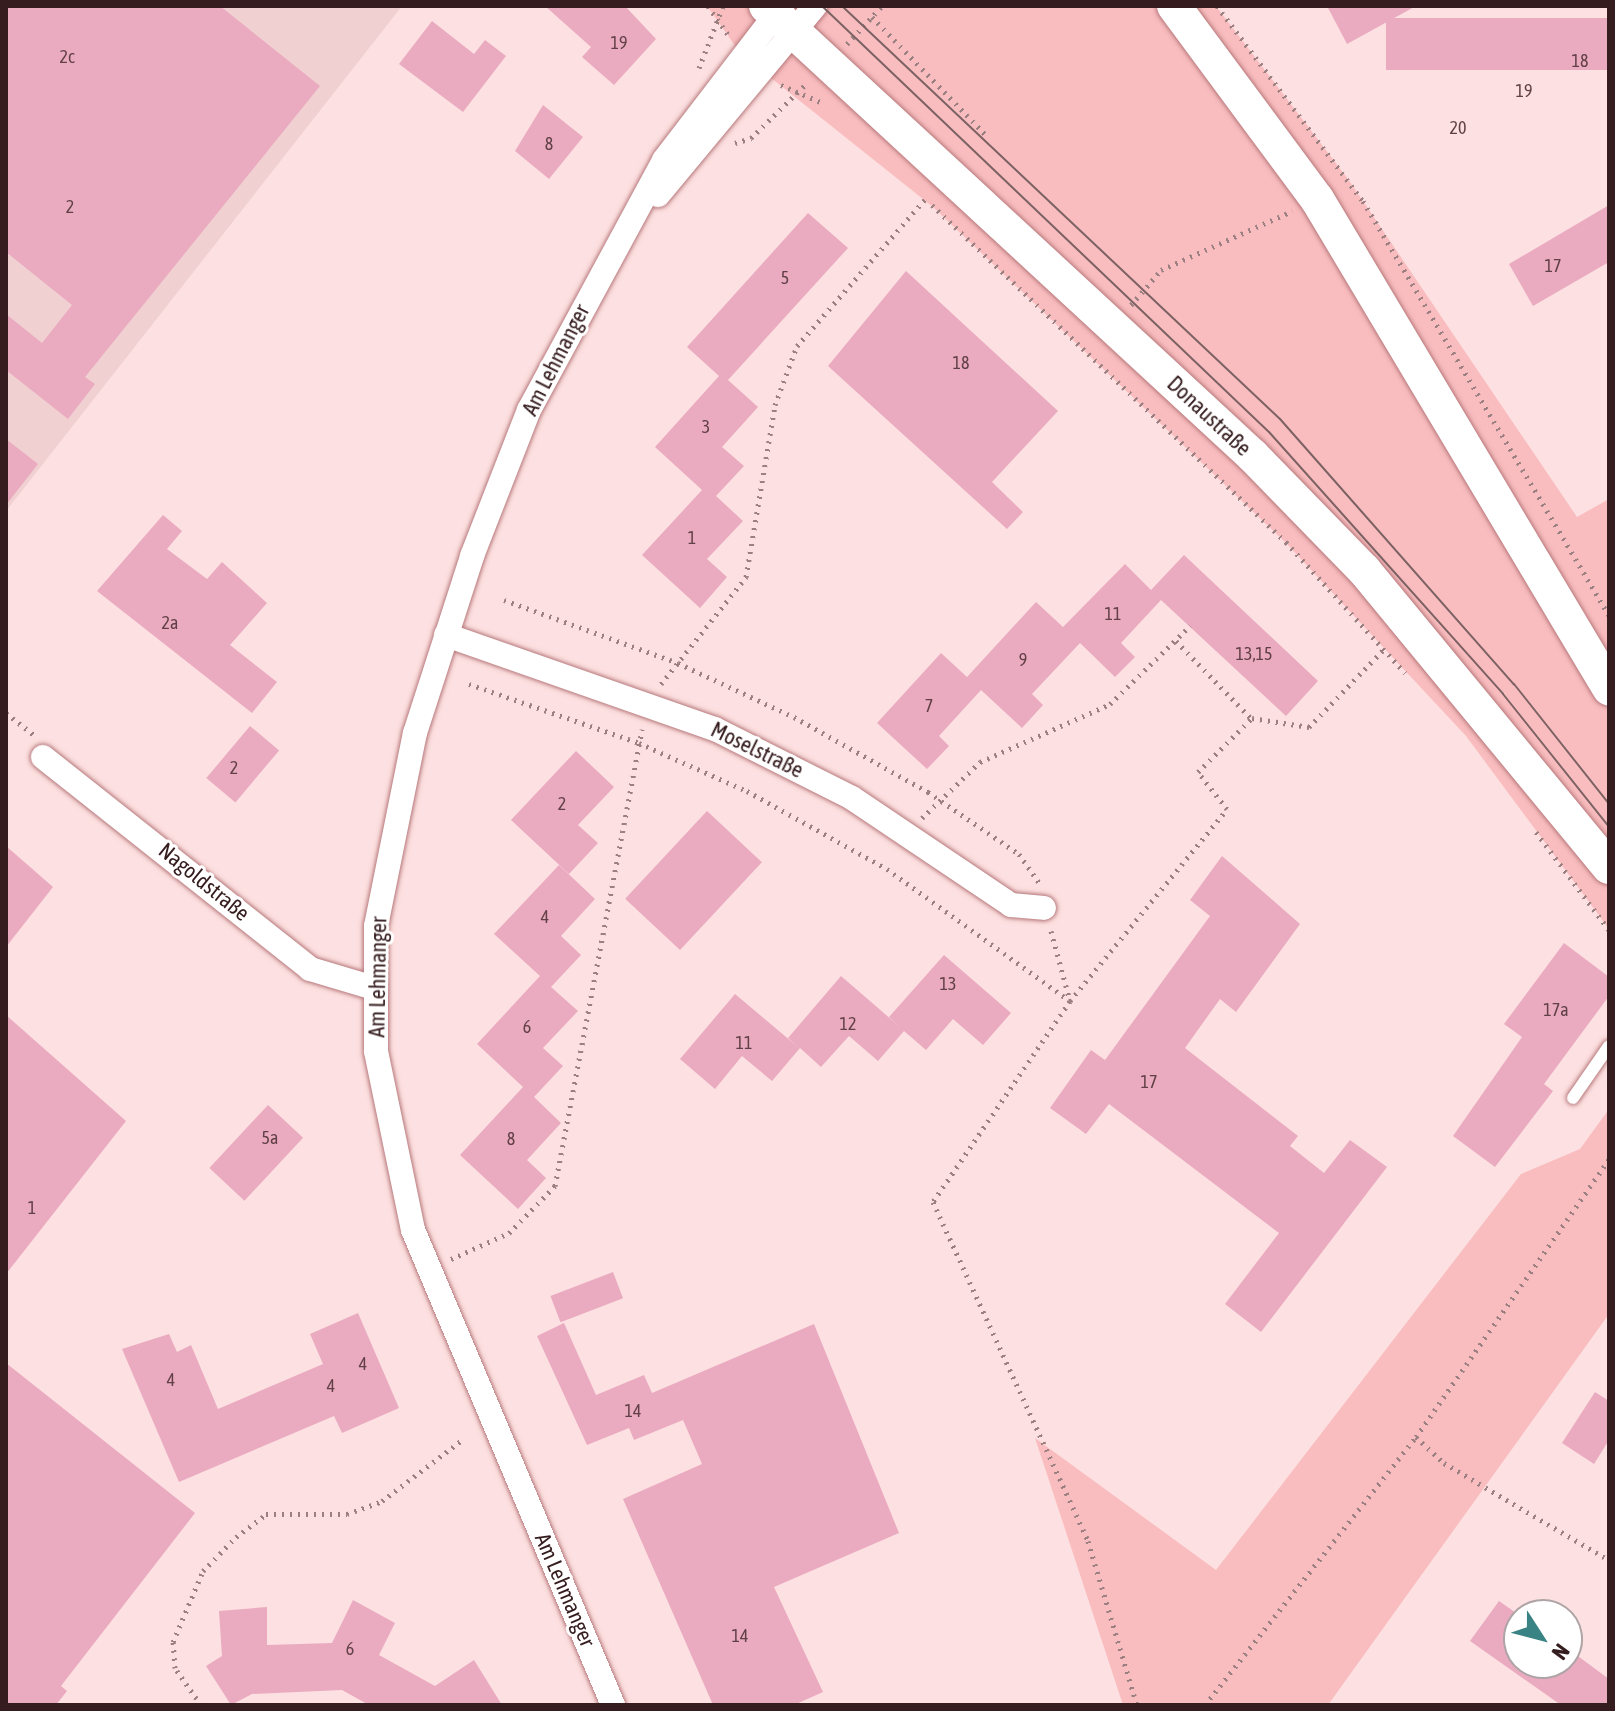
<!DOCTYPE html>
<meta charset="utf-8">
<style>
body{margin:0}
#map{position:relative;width:1615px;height:1711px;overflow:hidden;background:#fde0e1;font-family:"Asap Condensed",sans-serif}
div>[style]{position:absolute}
.built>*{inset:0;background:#f0d0d1}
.green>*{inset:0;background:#f9bdbf}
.building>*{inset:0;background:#eaabc1;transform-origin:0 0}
.path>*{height:5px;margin-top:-2.5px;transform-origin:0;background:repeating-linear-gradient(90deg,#9b8082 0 2px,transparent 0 8px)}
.roads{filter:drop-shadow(0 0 2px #b7787b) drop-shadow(0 0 2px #b7787b)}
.service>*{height:12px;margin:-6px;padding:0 6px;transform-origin:6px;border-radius:6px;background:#fff}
.minor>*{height:24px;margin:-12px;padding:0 12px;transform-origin:12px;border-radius:12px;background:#fff}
.secondary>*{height:34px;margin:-17px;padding:0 17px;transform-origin:17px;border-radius:17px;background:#fff}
.tram>*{height:2px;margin:-1px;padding:0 1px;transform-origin:1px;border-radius:1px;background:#7d6264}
span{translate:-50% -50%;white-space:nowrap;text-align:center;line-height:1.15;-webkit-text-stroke:6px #fff;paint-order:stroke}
.number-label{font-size:18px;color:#624047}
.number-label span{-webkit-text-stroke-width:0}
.street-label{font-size:22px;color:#351c1e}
.frame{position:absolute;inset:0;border:8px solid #351c1e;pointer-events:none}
.north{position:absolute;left:1503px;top:1599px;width:80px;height:80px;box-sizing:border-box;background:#fff;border:2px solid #aea4a5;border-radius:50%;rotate:126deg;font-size:22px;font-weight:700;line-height:32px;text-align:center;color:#351c1e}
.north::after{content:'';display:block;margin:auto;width:28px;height:36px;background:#3a8384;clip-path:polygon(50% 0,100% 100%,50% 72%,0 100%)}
</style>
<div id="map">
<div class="built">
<div style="clip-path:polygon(6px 6px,402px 6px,6px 511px)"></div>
</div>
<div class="green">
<div style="clip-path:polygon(707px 6px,1216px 6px,1348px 179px,1577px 517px,1609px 499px,1609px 929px,1466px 736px,1286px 543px,933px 207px,741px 54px)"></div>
<div style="clip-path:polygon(1609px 1109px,1609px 1314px,1328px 1705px,1123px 1705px,1035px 1438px,1216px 1570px,1521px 1174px,1580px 1149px)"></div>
</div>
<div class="building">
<div style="clip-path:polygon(6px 6px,220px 6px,320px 86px,85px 377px,95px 384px,68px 419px,6px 370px,6px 314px,42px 343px,72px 305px,6px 252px)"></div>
<div style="clip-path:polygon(545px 6px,625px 6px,656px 39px,614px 85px,582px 57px,591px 47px)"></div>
<div style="clip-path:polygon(1327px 6px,1416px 6px,1347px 44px)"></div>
<div style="left:1609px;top:18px;width:52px;height:223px;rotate:90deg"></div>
<div style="clip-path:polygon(432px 21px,474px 54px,485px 40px,506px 56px,463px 112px,399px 64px)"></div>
<div style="clip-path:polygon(543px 105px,583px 137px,549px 179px,515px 151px)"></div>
<div style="clip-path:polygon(1609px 205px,1609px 262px,1533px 306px,1509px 264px)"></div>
<div style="clip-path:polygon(808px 213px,848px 248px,728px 380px,758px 407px,722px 447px,744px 466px,716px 496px,743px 521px,707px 559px,727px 577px,700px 608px,642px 555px,702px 490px,655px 447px,719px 376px,687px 347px)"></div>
<div style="clip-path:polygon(906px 271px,1058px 411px,992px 482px,1023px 512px,1007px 529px,828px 366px)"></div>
<div style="clip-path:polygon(6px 439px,38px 464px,6px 505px)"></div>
<div style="clip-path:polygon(163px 515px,182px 531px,167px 549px,207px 579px,222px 562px,267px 603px,230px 645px,277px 682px,252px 713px,97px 591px)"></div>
<div style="clip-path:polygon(1184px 555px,1318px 681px,1286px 716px,1161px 600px,1121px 643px,1135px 657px,1115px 677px,1080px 643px,1032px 694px,1043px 705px,1022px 728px,981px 690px,939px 736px,949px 746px,927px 769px,877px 723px,941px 653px,967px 677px,1036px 602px,1063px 627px,1125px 564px,1151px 590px)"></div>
<div style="left:250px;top:726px;width:38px;height:68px;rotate:40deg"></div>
<div style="clip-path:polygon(576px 751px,614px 787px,578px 825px,598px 843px,569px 874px,511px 820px)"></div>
<div style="left:707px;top:811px;width:75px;height:120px;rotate:43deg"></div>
<div style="clip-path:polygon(6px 846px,53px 887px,6px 947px)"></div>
<div style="clip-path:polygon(1222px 856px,1300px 924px,1236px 1012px,1220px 999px,1185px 1048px,1298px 1136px,1290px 1146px,1324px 1173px,1350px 1140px,1387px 1167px,1261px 1332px,1225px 1304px,1279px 1233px,1109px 1104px,1086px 1134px,1050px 1108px,1091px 1050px,1105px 1060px,1210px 916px,1190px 900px)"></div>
<div style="clip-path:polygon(559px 865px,595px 899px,561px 936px,581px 955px,551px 987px,578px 1011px,543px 1048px,563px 1066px,534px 1097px,561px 1123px,527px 1160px,546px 1178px,518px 1209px,460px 1155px,523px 1087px,477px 1044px,540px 976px,494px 934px)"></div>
<div style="clip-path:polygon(1564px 943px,1609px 977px,1609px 996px,1544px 1084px,1553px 1091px,1495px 1167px,1453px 1136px,1522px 1037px,1504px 1024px)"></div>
<div style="clip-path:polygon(944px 955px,1011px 1013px,983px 1045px,953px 1019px,926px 1050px,904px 1031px,878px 1061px,849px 1036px,821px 1067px,800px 1048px,772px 1081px,742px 1056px,715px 1089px,680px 1059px,735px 994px,798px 1047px,788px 1038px,841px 976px,900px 1027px,889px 1017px)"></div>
<div style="clip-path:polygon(6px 1015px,126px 1121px,6px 1274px)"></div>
<div style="left:268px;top:1105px;width:48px;height:86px;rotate:43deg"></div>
<div style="left:613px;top:1272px;width:28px;height:67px;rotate:69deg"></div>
<div style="clip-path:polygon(358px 1313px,399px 1408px,342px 1433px,334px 1416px,179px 1482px,122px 1349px,169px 1334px,177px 1352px,191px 1345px,218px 1409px,323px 1364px,310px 1334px)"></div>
<div style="clip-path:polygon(564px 1323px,596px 1395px,644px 1375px,652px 1393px,814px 1324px,899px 1533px,774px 1587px,823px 1692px,794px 1705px,713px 1705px,623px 1499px,702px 1464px,683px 1420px,634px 1440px,629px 1428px,587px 1445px,537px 1336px)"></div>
<div style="clip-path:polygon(6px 1363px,195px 1513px,61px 1686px,67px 1691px,56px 1705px,6px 1705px)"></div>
<div style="clip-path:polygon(1595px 1392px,1609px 1401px,1609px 1440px,1594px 1464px,1562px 1443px)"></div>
<div style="clip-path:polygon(353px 1600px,395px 1623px,379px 1655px,435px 1686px,474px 1660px,502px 1705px,369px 1705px,342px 1690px,252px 1694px,231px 1705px,206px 1666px,222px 1656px,219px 1611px,267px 1607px,267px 1645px,332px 1643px)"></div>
<div style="clip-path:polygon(1499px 1601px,1519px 1615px,1519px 1663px,1567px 1663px,1567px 1648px,1609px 1679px,1609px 1705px,1561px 1705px,1470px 1641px)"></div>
</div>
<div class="path">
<div style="left:708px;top:6px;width:35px;rotate:55deg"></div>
<div style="left:1217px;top:6px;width:244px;rotate:53.2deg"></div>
<div style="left:1363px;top:201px;width:482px;rotate:59.3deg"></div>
<div style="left:872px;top:17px;width:165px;rotate:46deg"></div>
<div style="left:847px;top:44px;width:52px;rotate:-47.4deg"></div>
<div style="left:699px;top:68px;width:66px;rotate:-68.8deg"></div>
<div style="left:781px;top:85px;width:46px;rotate:23.2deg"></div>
<div style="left:735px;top:143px;width:17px;rotate:-17deg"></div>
<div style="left:751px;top:138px;width:77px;rotate:-44.5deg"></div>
<div style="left:932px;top:205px;width:489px;rotate:43.6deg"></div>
<div style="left:1286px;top:542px;width:177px;rotate:47.7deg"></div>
<div style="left:1131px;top:305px;width:46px;rotate:-49.4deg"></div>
<div style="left:1161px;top:270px;width:144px;rotate:-24.2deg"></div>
<div style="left:504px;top:600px;width:185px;rotate:19.9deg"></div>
<div style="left:678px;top:663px;width:128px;rotate:25deg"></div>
<div style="left:794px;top:717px;width:154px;rotate:29.2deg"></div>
<div style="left:928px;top:792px;width:110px;rotate:34.3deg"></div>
<div style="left:1019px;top:854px;width:35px;rotate:55deg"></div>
<div style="left:1176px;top:641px;width:107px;rotate:45.8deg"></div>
<div style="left:469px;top:684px;width:180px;rotate:19.1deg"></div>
<div style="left:639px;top:743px;width:118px;rotate:24deg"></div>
<div style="left:747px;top:791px;width:160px;rotate:29.1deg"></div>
<div style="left:887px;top:869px;width:226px;rotate:35.8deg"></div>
<div style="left:1070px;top:1001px;width:248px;rotate:-50.7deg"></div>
<div style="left:1227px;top:809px;width:47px;rotate:-128.1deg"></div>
<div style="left:1198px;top:772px;width:76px;rotate:-45deg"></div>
<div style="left:1252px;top:718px;width:58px;rotate:9deg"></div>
<div style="left:1309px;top:727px;width:107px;rotate:-46.1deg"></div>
<div style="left:661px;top:684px;width:137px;rotate:-51.5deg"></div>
<div style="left:746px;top:577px;width:174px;rotate:-80.4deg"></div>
<div style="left:775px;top:405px;width:63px;rotate:-69.6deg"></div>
<div style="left:797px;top:346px;width:196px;rotate:-48.9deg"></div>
<div style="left:6px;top:713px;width:36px;rotate:38deg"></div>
<div style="left:922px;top:818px;width:81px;rotate:-44deg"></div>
<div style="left:980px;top:762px;width:142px;rotate:-24deg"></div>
<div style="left:1110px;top:704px;width:112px;rotate:-44.3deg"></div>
<div style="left:1536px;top:832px;width:122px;rotate:53.3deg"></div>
<div style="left:1051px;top:931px;width:73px;rotate:74.8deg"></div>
<div style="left:1070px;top:1001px;width:243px;rotate:124.3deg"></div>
<div style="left:933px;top:1202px;width:373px;rotate:65.4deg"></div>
<div style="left:1088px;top:1541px;width:171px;rotate:73.4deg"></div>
<div style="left:451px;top:1259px;width:64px;rotate:-24.1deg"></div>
<div style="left:509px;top:1233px;width:66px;rotate:-45.6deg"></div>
<div style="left:555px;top:1186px;width:465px;rotate:-79.2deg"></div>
<div style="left:1416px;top:1437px;width:38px;rotate:43deg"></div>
<div style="left:1444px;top:1463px;width:191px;rotate:30.5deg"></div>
<div style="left:201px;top:1705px;width:45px;rotate:-125.1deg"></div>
<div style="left:175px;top:1668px;width:26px;rotate:-94deg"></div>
<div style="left:173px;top:1642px;width:77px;rotate:-67.1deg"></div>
<div style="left:203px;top:1571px;width:47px;rotate:-45.9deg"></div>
<div style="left:236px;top:1537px;width:38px;rotate:-37deg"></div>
<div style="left:266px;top:1514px;width:81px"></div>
<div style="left:347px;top:1514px;width:37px;rotate:-20deg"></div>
<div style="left:382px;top:1501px;width:101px;rotate:-37.3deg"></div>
<div style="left:1205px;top:1705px;width:341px;rotate:-51.8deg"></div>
<div style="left:1416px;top:1437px;width:338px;rotate:-55.2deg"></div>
</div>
<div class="roads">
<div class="service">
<div style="left:1573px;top:1098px;width:63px;rotate:-55.3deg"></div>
</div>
<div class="minor">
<div style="left:658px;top:195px;width:246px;rotate:-50.3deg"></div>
<div style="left:446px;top:635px;width:285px;rotate:19.3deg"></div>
<div style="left:715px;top:729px;width:153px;rotate:26.7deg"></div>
<div style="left:852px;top:798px;width:192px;rotate:33.9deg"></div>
<div style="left:1011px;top:905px;width:33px;rotate:5deg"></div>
<div style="left:43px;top:757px;width:341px;rotate:38.4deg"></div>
<div style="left:310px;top:969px;width:67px;rotate:16.5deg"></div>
<div style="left:613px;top:1705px;width:515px;rotate:-112.83deg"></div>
<div style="left:413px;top:1230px;width:183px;rotate:-101.7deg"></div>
<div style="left:376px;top:1051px;width:125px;rotate:-90deg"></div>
<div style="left:376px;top:926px;width:197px;rotate:-78.6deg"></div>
<div style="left:415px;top:733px;width:186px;rotate:-72.1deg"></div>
<div style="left:472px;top:556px;width:157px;rotate:-68.7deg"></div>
<div style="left:529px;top:410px;width:284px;rotate:-61.6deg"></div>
<div style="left:664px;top:160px;width:194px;rotate:-52.5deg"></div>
</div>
<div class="secondary">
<div style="left:766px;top:6px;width:663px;rotate:42.74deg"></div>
<div style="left:1253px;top:456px;width:159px;rotate:45.8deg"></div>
<div style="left:1364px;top:570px;width:385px;rotate:50.5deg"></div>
<div style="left:1174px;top:6px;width:240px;rotate:53.5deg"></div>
<div style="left:1317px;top:199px;width:570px;rotate:59.16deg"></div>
</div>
</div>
<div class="tram">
<div style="left:822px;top:6px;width:617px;rotate:43.62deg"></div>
<div style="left:1269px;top:432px;width:351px;rotate:48.2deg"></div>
<div style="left:1503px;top:694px;width:170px;rotate:51.4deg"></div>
<div style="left:842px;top:6px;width:602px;rotate:43.32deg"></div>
<div style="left:1280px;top:419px;width:354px;rotate:48.6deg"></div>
<div style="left:1514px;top:684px;width:153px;rotate:51.6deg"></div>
</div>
<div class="number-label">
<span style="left:619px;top:43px">19</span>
<span style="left:67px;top:57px">2c</span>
<span style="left:1580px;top:61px">18</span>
<span style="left:1524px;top:91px">19</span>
<span style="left:1458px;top:128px">20</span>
<span style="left:549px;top:144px">8</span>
<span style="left:70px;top:207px">2</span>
<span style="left:1553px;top:266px">17</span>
<span style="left:785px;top:278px">5</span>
<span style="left:961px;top:363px">18</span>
<span style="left:706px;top:427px">3</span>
<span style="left:692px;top:538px">1</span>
<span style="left:1113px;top:614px">11</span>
<span style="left:170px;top:623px">2a</span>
<span style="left:1254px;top:654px">13,15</span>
<span style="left:1023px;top:660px">9</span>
<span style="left:929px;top:706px">7</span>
<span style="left:234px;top:768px">2</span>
<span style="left:562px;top:804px">2</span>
<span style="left:545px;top:917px">4</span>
<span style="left:948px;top:984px">13</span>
<span style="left:1556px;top:1010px">17a</span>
<span style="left:848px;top:1024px">12</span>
<span style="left:527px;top:1027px">6</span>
<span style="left:744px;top:1043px">11</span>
<span style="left:1149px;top:1082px">17</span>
<span style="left:270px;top:1138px">5a</span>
<span style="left:511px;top:1139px">8</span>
<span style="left:32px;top:1208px">1</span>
<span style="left:363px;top:1364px">4</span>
<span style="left:171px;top:1380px">4</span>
<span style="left:331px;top:1386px">4</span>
<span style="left:633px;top:1411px">14</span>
<span style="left:740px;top:1636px">14</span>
<span style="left:350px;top:1649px">6</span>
</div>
<div class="street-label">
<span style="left:556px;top:360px;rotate:-63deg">Am Lehmanger</span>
<span style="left:1209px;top:416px;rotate:43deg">Donaustraße</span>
<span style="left:757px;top:750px;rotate:26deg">Moselstraße</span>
<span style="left:204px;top:882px;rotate:39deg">Nagoldstraße</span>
<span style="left:378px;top:977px;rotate:-89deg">Am Lehmanger</span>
<span style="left:565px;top:1590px;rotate:67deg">Am Lehmanger</span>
</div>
<div class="frame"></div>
<div class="north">N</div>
</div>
